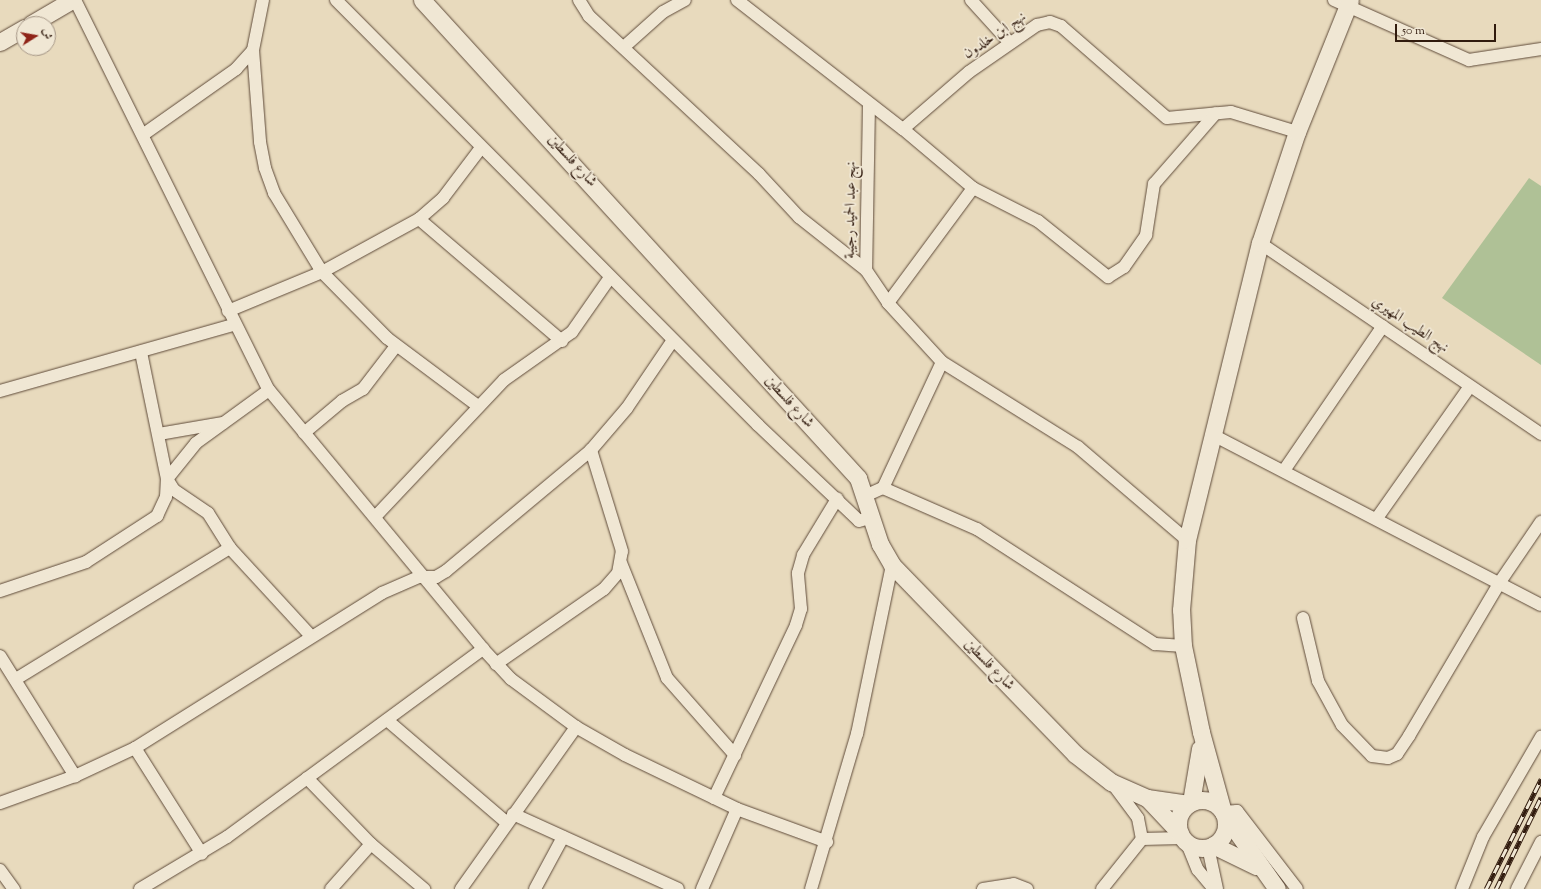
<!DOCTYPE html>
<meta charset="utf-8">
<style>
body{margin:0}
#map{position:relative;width:1541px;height:889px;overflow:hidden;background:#e8dabd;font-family:"Sorts Mill Goudy",Amiri,serif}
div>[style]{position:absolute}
.green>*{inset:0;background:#afc196}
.roads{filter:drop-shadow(0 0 1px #5f4b3a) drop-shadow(0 0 1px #5f4b3a)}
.street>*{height:12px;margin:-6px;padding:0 6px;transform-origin:6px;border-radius:6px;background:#f0e7d4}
.secondary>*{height:17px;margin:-8.5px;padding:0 8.5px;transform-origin:8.5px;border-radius:8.5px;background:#f0e7d4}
.secondary>.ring{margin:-8.5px;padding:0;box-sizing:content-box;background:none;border:17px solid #f0e7d4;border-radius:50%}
.rail>*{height:4.5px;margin-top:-2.25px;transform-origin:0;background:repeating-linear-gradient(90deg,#f0e7d4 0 9px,#311b0e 0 18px);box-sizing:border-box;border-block:1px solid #311b0e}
span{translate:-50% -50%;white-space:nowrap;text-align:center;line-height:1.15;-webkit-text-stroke:3.5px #f0e7d4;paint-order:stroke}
.street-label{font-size:15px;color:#311b0e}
.north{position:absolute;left:16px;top:16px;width:40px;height:40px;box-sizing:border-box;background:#f0e7d4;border:1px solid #a49585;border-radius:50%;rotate:79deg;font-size:11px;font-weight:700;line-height:16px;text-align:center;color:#311b0e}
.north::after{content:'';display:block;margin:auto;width:14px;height:18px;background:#8f2418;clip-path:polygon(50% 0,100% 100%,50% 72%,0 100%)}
.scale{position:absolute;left:1395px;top:24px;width:101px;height:18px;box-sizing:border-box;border:2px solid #311b0e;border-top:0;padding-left:5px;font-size:12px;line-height:14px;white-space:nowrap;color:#311b0e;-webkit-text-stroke:3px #f0e7d4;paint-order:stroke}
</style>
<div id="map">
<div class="green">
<div style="clip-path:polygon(1529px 178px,1541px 186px,1541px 365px,1442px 298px)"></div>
</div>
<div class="roads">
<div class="street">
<div style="left:75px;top:0;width:436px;rotate:63.6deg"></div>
<div style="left:269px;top:390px;width:336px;rotate:50.4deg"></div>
<div style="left:483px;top:649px;width:41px;rotate:47deg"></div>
<div style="left:511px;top:679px;width:81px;rotate:36.4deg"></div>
<div style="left:576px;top:727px;width:56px;rotate:29.7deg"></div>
<div style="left:625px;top:755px;width:124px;rotate:25.7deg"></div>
<div style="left:737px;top:809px;width:96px;rotate:20.1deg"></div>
<div style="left:336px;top:0;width:599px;rotate:45.2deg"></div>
<div style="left:758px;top:425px;width:139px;rotate:43.5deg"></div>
<div style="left:859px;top:521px;width:14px;rotate:-17deg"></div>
<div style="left:579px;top:0;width:19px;rotate:58deg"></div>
<div style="left:589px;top:16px;width:232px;rotate:42.9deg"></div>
<div style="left:759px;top:174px;width:59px;rotate:47.1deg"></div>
<div style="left:799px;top:217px;width:85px;rotate:38.3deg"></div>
<div style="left:737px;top:0;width:210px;rotate:37.9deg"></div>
<div style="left:903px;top:129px;width:87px;rotate:-40.8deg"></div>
<div style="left:969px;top:72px;width:83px;rotate:-34.7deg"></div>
<div style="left:1037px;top:25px;width:13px;rotate:-13deg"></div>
<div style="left:1050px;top:22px;width:12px;rotate:20deg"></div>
<div style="left:1061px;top:26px;width:140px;rotate:41deg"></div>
<div style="left:1167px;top:118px;width:64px;rotate:-5.4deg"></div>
<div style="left:1231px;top:112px;width:69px;rotate:16.9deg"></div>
<div style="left:971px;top:0;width:58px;rotate:47.8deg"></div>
<div style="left:1334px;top:0;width:148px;rotate:24deg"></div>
<div style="left:1469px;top:60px;width:73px;rotate:-8.7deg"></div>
<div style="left:625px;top:46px;width:51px;rotate:-41.8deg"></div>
<div style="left:663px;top:12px;width:25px;rotate:-29deg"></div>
<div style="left:253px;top:50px;width:92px;rotate:85.6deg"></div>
<div style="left:260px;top:142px;width:26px;rotate:79deg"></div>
<div style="left:265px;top:168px;width:27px;rotate:70deg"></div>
<div style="left:274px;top:193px;width:92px;rotate:58.7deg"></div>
<div style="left:322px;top:272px;width:93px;rotate:45.4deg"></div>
<div style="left:387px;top:338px;width:114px;rotate:36.8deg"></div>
<div style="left:869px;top:104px;width:166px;rotate:91deg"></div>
<div style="left:866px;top:270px;width:40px;rotate:56deg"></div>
<div style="left:888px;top:303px;width:80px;rotate:47.5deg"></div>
<div style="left:903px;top:129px;width:92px;rotate:40.1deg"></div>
<div style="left:973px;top:188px;width:73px;rotate:26.9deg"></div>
<div style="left:1038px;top:221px;width:90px;rotate:38.7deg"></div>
<div style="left:1108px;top:277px;width:19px;rotate:-32deg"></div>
<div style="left:1124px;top:267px;width:39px;rotate:-55deg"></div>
<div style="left:1146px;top:235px;width:52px;rotate:-81.1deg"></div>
<div style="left:1154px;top:184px;width:94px;rotate:-48.9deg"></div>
<div style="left:144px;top:134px;width:113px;rotate:-35.2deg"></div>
<div style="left:236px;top:69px;width:25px;rotate:-48deg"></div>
<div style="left:253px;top:50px;width:51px;rotate:-78.7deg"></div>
<div style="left:419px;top:219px;width:188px;rotate:40.5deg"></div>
<div style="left:1260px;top:243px;width:340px;rotate:34.2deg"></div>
<div style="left:888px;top:303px;width:143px;rotate:-53.5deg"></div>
<div style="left:228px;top:311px;width:102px;rotate:-22.5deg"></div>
<div style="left:322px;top:272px;width:111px;rotate:-28.7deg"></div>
<div style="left:419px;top:219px;width:32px;rotate:-41deg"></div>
<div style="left:443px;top:198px;width:61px;rotate:-52.9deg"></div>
<div style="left:0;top:391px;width:243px;rotate:-15.8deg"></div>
<div style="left:304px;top:433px;width:50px;rotate:-40.1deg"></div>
<div style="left:342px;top:401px;width:24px;rotate:-30deg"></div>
<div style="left:363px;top:389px;width:54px;rotate:-52.5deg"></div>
<div style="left:159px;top:434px;width:65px;rotate:-9.8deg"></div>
<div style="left:1213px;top:435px;width:369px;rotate:27.4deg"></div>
<div style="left:1285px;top:469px;width:173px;rotate:-55.6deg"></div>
<div style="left:167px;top:479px;width:13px;rotate:58deg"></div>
<div style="left:174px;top:490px;width:41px;rotate:34.1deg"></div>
<div style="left:208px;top:513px;width:41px;rotate:57.8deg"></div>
<div style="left:230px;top:548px;width:120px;rotate:47.4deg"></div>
<div style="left:167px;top:479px;width:46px;rotate:-51.1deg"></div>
<div style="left:196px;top:443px;width:90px;rotate:-36deg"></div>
<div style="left:883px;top:488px;width:103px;rotate:23.6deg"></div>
<div style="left:977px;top:529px;width:212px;rotate:32.9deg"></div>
<div style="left:1155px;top:644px;width:28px;rotate:4deg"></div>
<div style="left:867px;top:495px;width:17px;rotate:-24deg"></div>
<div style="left:883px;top:488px;width:139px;rotate:-64.9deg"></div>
<div style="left:942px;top:362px;width:160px;rotate:32deg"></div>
<div style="left:1078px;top:447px;width:143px;rotate:40.5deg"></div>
<div style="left:375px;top:517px;width:188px;rotate:-46.7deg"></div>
<div style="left:504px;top:380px;width:83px;rotate:-35.2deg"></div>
<div style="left:572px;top:332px;width:65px;rotate:-55.1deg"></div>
<div style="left:1377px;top:518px;width:161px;rotate:-54.8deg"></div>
<div style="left:621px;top:563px;width:124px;rotate:68.2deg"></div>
<div style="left:667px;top:678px;width:103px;rotate:48.6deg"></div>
<div style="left:0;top:591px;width:91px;rotate:-18.6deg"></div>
<div style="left:86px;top:562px;width:85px;rotate:-32.9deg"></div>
<div style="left:157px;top:516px;width:21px;rotate:-65deg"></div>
<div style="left:166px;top:497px;width:18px;rotate:-87deg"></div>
<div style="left:167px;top:479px;width:130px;rotate:-101.6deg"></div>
<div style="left:1303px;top:618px;width:65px;rotate:76.6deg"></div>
<div style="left:1318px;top:681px;width:50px;rotate:61.4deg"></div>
<div style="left:1342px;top:725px;width:43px;rotate:45.9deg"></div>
<div style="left:1372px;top:756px;width:16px;rotate:7deg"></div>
<div style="left:1388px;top:758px;width:10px;rotate:-24deg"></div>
<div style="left:1397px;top:754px;width:22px;rotate:-56deg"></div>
<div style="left:1409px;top:736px;width:179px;rotate:-59.4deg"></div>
<div style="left:1500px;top:582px;width:73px;rotate:-55.7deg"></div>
<div style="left:0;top:656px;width:142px;rotate:58deg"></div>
<div style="left:496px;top:664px;width:131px;rotate:-34.8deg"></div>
<div style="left:604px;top:589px;width:21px;rotate:-49deg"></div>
<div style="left:618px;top:573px;width:22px;rotate:-80deg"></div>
<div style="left:622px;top:551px;width:106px;rotate:-107.1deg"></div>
<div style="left:16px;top:679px;width:251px;rotate:-31.5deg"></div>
<div style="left:387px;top:720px;width:158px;rotate:40.6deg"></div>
<div style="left:135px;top:748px;width:125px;rotate:57.7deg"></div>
<div style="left:307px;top:778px;width:92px;rotate:45.9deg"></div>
<div style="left:371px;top:844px;width:70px;rotate:40.3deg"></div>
<div style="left:714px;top:798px;width:191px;rotate:-64.6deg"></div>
<div style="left:796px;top:625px;width:17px;rotate:-73deg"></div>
<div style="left:801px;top:609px;width:36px;rotate:-95deg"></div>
<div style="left:798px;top:573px;width:19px;rotate:-74deg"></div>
<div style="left:803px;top:555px;width:66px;rotate:-58.7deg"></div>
<div style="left:0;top:803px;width:80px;rotate:-19.8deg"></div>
<div style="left:75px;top:776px;width:66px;rotate:-25deg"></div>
<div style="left:135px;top:748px;width:292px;rotate:-32.1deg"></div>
<div style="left:382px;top:593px;width:40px;rotate:-23.4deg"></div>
<div style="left:419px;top:577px;width:17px"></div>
<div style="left:436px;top:577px;width:12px;rotate:-31deg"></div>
<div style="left:446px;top:571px;width:189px;rotate:-39.8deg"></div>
<div style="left:591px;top:450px;width:55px;rotate:-49.4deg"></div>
<div style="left:627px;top:408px;width:82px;rotate:-55.9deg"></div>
<div style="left:1223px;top:812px;width:14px;rotate:-4deg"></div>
<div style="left:1237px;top:811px;width:98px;rotate:52.4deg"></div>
<div style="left:513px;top:814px;width:181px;rotate:24.4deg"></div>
<div style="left:1142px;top:839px;width:40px;rotate:-1.4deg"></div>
<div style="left:1186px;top:841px;width:31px;rotate:68deg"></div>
<div style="left:1198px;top:870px;width:25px;rotate:50deg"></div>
<div style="left:1208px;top:847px;width:43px;rotate:77.9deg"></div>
<div style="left:0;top:870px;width:24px;rotate:54deg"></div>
<div style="left:140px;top:889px;width:101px;rotate:-30.9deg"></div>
<div style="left:227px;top:837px;width:318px;rotate:-36.3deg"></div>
<div style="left:331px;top:889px;width:60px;rotate:-48.4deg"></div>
<div style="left:461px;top:889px;width:199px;rotate:-54.6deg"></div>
<div style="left:535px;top:889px;width:59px;rotate:-61.7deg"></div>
<div style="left:702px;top:889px;width:87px;rotate:-66.4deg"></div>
<div style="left:811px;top:889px;width:162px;rotate:-73.5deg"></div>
<div style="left:857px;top:734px;width:173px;rotate:-78.3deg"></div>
<div style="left:983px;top:889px;width:31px;rotate:-9deg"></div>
<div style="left:1014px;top:884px;width:14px;rotate:21deg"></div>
<div style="left:1102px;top:889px;width:64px;rotate:-51.3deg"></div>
<div style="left:1142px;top:839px;width:21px;rotate:-101deg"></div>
<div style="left:1138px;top:818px;width:44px;rotate:-126.6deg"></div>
<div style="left:1462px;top:889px;width:56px;rotate:-68deg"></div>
<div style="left:1483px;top:837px;width:116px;rotate:-59.9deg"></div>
<div style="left:1517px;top:889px;width:53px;rotate:-62.9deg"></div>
</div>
<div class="secondary">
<div style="left:422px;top:0;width:647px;rotate:47.63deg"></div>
<div style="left:858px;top:478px;width:70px;rotate:71.6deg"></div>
<div style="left:880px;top:544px;width:24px;rotate:60deg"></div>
<div style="left:892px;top:565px;width:263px;rotate:45.9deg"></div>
<div style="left:1075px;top:754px;width:46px;rotate:37.9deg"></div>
<div style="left:1111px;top:782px;width:39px;rotate:24deg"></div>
<div style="left:1147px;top:798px;width:42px;rotate:8.1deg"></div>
<div style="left:31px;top:24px;width:48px;rotate:-30.3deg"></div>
<div style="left:0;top:42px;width:28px;rotate:-30deg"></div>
<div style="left:1147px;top:798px;width:48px;rotate:46.7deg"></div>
<div class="ring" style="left:1178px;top:800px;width:31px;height:31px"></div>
<div style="left:1191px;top:802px;width:54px;rotate:-80.4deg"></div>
<div style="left:1223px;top:812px;width:83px;rotate:-105.4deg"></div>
<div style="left:1201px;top:732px;width:88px;rotate:-101.8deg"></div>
<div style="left:1183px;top:646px;width:36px;rotate:-93deg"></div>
<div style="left:1181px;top:610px;width:70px;rotate:-85.1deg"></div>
<div style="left:1187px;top:540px;width:306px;rotate:-76.2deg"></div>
<div style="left:1260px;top:243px;width:117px;rotate:-71.6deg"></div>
<div style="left:1297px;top:132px;width:142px;rotate:-68.1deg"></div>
<div style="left:1225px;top:815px;width:90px;rotate:54.9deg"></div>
<div style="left:1213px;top:845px;width:48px;rotate:26deg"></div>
</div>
</div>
<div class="rail">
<div style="left:1486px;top:889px;width:123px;rotate:-63.4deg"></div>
<div style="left:1496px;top:889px;width:102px;rotate:-63.9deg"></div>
</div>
<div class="street-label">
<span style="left:995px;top:36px;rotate:-34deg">نهج ابن خلدون</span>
<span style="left:572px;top:161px;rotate:48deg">شارع فلسطين</span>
<span style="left:851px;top:210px;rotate:-89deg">نهج عبد الحميد رجيبة</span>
<span style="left:1410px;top:325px;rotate:34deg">نهج الطيب المهيري</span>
<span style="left:789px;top:402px;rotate:48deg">شارع فلسطين</span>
<span style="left:989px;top:665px;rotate:46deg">شارع فلسطين</span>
</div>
<div class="north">ش</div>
<div class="scale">50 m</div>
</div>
